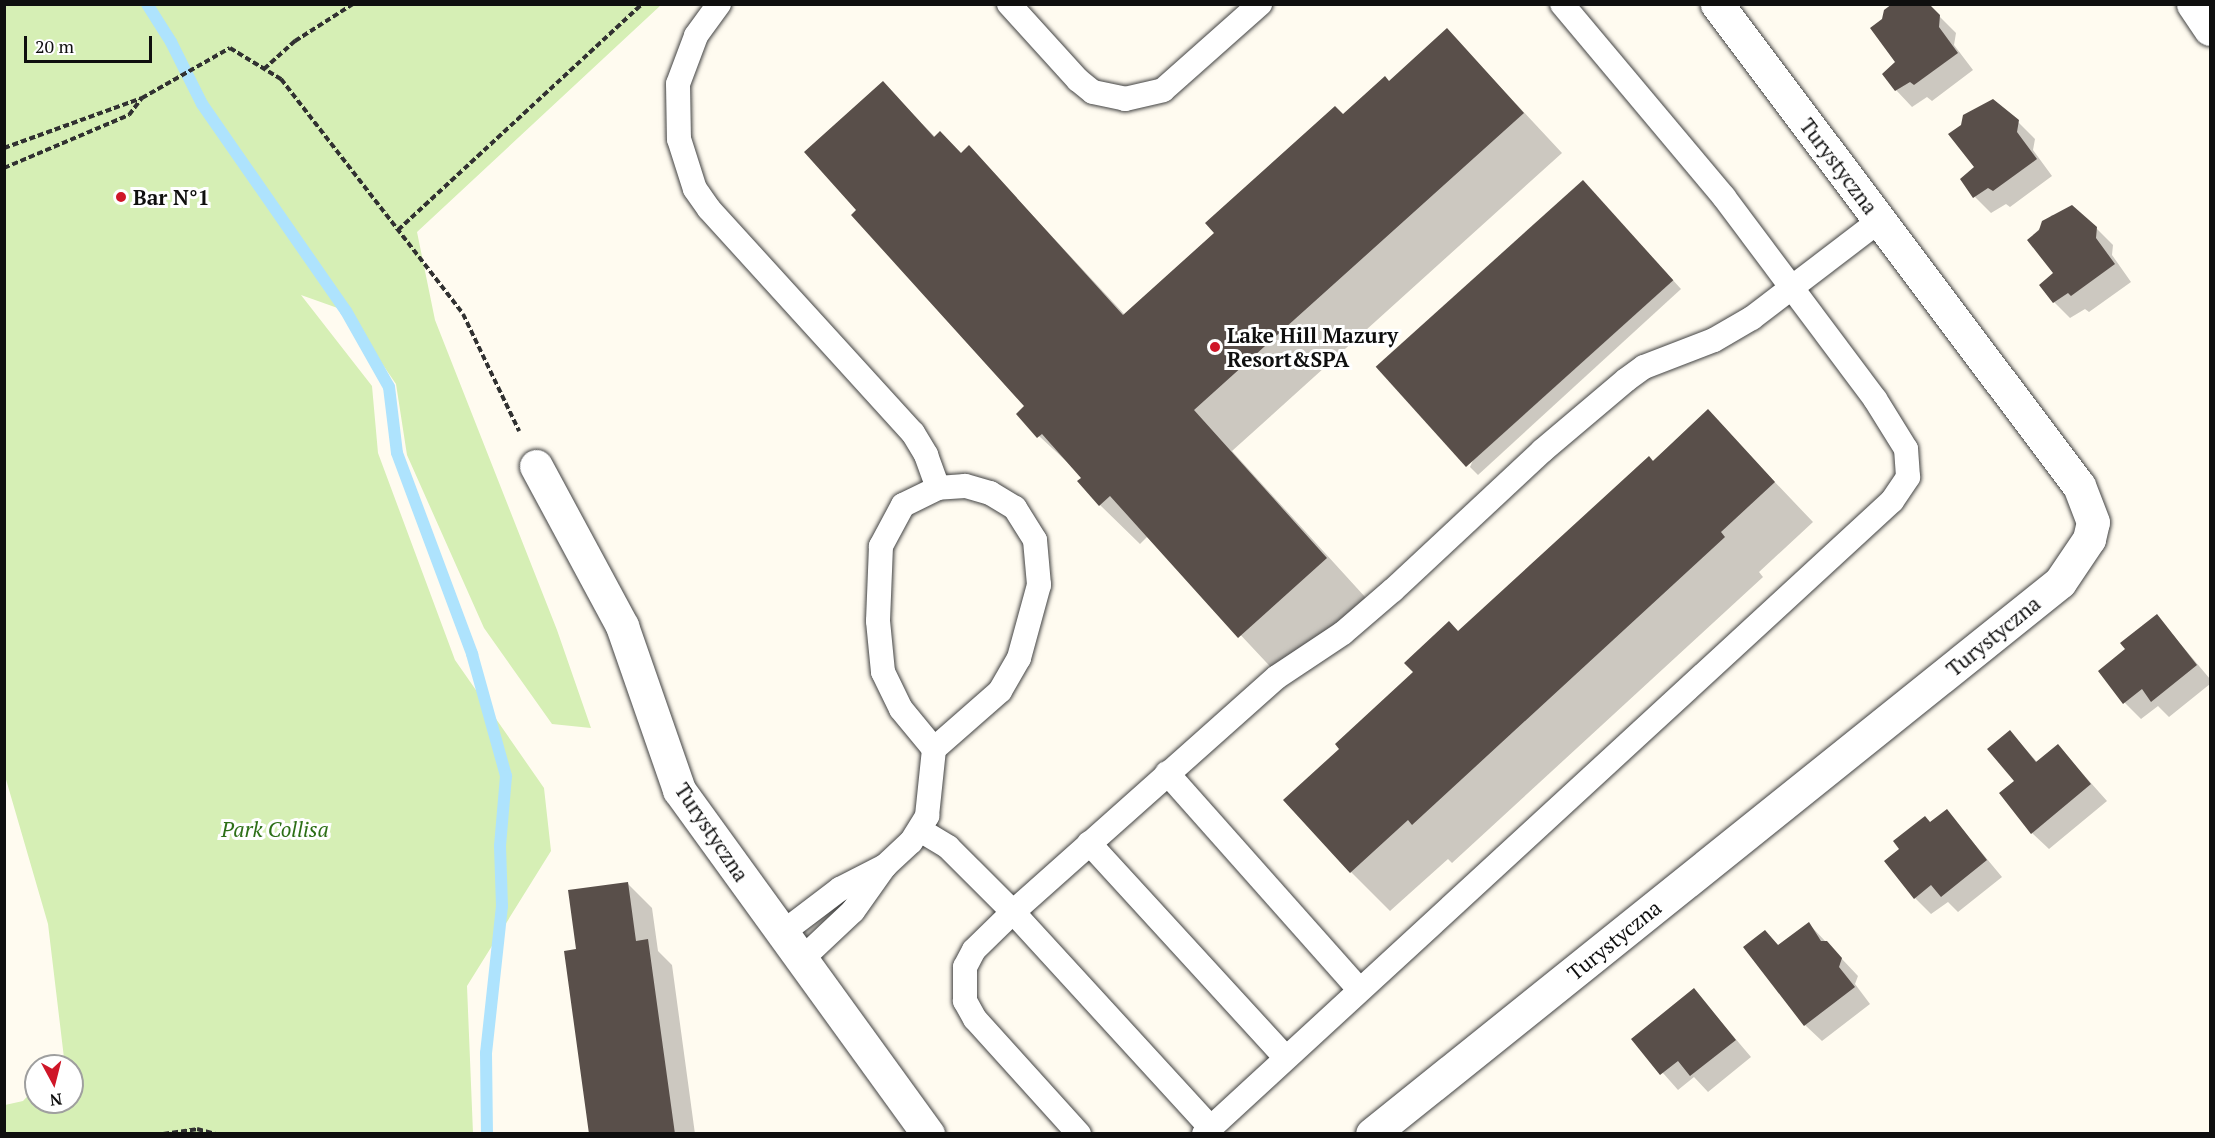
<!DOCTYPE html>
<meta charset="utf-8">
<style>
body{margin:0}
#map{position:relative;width:2215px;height:1138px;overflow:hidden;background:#fffbf0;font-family:"PT Serif",serif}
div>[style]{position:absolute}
.green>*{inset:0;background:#d6efb5}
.shadow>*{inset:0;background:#0003}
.stream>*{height:12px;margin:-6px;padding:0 6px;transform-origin:6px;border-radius:6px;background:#aee3fd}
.building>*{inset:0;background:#594f4a;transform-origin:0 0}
.path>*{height:4px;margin-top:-2px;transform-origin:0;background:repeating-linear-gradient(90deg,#313131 0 6px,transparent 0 9px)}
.roads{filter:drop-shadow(0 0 2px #424242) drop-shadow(0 0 2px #424242)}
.service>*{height:24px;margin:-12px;padding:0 12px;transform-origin:12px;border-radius:12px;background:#fff}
.minor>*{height:33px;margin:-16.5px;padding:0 16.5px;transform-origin:16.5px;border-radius:16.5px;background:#fff}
.dots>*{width:16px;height:16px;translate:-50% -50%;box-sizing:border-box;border:3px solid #fff;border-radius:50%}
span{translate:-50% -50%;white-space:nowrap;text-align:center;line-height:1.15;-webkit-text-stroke:6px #fff;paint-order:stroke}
.street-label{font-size:21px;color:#0f0f0f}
.poi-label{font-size:21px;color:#0f0f0f;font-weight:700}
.left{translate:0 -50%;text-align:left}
.park-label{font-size:21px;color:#2d6f17;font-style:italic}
.frame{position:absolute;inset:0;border:6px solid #0f0f0f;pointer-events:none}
.north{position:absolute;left:24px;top:1054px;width:60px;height:60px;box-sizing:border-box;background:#fff;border:2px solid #9f9f9f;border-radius:50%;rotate:173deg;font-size:16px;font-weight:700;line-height:24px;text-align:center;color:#0f0f0f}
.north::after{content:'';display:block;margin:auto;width:21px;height:27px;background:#cf1628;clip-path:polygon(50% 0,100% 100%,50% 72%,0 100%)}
.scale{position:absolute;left:24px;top:36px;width:128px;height:27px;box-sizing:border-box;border:3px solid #0f0f0f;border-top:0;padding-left:8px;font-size:18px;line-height:21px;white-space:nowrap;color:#0f0f0f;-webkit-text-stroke:4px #fff;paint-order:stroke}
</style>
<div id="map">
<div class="green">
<div style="clip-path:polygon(5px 4px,661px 5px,417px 232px,435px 320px,557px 630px,591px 728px,552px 724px,484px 628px,407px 455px,396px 384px,346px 311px,301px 295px,372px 386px,378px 453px,455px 660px,544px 788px,551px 851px,467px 986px,473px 1133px,5px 1133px,5px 1105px,23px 1101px,36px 1087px,36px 1102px,72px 1102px,72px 1066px,57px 1066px,64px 1058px,48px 924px,5px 776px)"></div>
</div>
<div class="shadow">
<div style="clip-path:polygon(1898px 4px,1925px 4px,1939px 16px,1956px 33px,1954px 45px,1973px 70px,1932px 101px,1927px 97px,1912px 107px,1896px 90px,1897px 62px,1883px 20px)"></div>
<div style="clip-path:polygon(1447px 30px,1562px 153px,1232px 451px,1366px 598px,1279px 676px,1148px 536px,1140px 544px,1100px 505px,1080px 474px,1039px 436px,1026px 406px,858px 210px,883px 83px,935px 137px,962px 154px,969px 147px,1125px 315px,1343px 116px,1389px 83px)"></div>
<div style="clip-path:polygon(2018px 122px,2035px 139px,2033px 150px,2052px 176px,2010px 207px,2006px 204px,1991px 213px,1975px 197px)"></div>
<div style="clip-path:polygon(1591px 190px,1681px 289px,1478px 475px,1470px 467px)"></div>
<div style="clip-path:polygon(2052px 215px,2096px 228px,2113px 245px,2112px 255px,2131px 282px,2089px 312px,2085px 309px,2070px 318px,2054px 302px,2055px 273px,2029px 240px)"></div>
<div style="clip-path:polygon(1708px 412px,1813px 522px,1759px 572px,1763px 577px,1452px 863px,1448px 859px,1390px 911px,1351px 872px,1341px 749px,1458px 633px)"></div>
<div style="clip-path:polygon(2157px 616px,2210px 679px,2210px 684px,2169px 717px,2158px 706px,2141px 719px,2125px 703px,2127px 649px)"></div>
<div style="clip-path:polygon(2010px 732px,2038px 763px,2058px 746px,2107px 801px,2049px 849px,2032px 833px,2016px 781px)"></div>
<div style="clip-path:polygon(1947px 811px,2002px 877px,1958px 912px,1948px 902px,1931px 914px,1915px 898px,1931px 824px)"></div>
<div style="clip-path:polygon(628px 884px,652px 908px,658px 951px,672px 965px,695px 1134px,590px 1134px,578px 951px)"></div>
<div style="clip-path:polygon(1809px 924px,1858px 976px,1855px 984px,1870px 1004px,1822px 1041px,1805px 1025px,1765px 932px,1779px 946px)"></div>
<div style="clip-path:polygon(1694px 990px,1751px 1057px,1708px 1092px,1694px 1077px,1678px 1090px,1633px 1039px)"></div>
</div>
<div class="stream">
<div style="left:147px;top:4px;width:45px;rotate:57.7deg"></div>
<div style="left:171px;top:42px;width:69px;rotate:63.4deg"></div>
<div style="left:202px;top:104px;width:252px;rotate:55.2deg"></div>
<div style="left:346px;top:311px;width:87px;rotate:60.5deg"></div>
<div style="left:389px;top:387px;width:66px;rotate:83.1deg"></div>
<div style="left:397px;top:453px;width:215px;rotate:69.5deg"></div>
<div style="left:472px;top:654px;width:127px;rotate:74.4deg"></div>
<div style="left:506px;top:776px;width:70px;rotate:94.9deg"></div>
<div style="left:500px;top:846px;width:60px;rotate:88.1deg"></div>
<div style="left:502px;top:906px;width:148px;rotate:96.2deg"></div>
<div style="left:486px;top:1053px;width:81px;rotate:89.3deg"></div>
</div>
<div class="building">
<div style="clip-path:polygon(1892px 4px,1931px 6px,1940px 15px,1939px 27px,1958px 53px,1914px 85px,1910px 82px,1895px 91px,1882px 74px,1895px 62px,1870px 28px,1882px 19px,1884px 10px)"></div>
<div style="clip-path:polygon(1447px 28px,1524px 113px,1194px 410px,1327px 558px,1238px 638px,1110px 496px,1099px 506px,1077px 481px,1081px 478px,1042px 434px,1037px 438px,1016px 414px,1024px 406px,851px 215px,856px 210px,804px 152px,883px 81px,934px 137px,940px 131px,961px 153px,969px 145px,1123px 315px,1214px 233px,1205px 223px,1335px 106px,1343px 114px,1385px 76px,1389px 81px)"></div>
<div style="clip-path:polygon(1993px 99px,2019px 120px,2017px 132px,2037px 159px,1993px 191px,1988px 188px,1973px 198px,1960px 179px,1974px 167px,1948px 134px,1961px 125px,1963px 115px)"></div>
<div style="left:1583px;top:180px;width:135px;height:279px;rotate:48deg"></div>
<div style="clip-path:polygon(2072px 205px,2097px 227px,2096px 238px,2115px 264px,2071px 296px,2068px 293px,2053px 303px,2039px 285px,2053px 273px,2027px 240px,2039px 230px,2042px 221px)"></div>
<div style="clip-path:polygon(1708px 409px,1775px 482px,1721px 532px,1725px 537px,1412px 825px,1408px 820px,1350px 873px,1283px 800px,1339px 749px,1335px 744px,1413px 672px,1404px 663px,1449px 621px,1458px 631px,1649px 456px,1653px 461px)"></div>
<div style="clip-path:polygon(2157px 614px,2197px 665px,2151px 702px,2142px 689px,2123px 704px,2098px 671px,2125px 649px,2120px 643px)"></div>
<div style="clip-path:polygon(2010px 730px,2036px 762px,2058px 744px,2091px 784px,2031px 834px,1999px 793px,2014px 781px,1987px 749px)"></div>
<div style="clip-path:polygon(1947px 809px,1987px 860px,1941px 897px,1931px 885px,1914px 899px,1884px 861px,1899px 849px,1893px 841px,1925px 816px,1930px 822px)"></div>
<div style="clip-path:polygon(628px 882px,636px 941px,648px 939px,675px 1134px,589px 1134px,564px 951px,576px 949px,568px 890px)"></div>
<div style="clip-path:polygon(1809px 922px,1821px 941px,1827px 941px,1842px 958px,1839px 967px,1855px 987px,1804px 1026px,1743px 947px,1765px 930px,1778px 945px)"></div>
<div style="clip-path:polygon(1694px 988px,1736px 1040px,1690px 1076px,1678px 1061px,1660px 1075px,1631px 1039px)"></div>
</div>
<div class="path">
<div style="left:264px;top:69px;width:42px;rotate:-42.1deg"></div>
<div style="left:295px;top:41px;width:69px;rotate:-32.5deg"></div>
<div style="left:4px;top:148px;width:147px;rotate:-19.9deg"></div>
<div style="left:142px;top:98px;width:101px;rotate:-29.6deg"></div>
<div style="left:230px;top:48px;width:60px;rotate:31.3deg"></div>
<div style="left:281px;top:79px;width:297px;rotate:52.2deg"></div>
<div style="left:463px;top:314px;width:130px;rotate:64.4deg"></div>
<div style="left:4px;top:168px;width:136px;rotate:-23deg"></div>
<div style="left:129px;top:115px;width:21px;rotate:-53deg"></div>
<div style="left:398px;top:230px;width:333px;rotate:-42.8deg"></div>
<div style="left:163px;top:1134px;width:34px;rotate:-8deg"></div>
<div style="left:197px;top:1129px;width:20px;rotate:15deg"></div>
</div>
<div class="roads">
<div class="service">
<div style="left:719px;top:4px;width:39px;rotate:126deg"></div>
<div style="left:696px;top:36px;width:51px;rotate:110.6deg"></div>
<div style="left:678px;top:84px;width:55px;rotate:89deg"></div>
<div style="left:679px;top:139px;width:52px;rotate:72.3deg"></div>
<div style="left:695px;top:189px;width:24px;rotate:55deg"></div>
<div style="left:709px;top:209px;width:303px;rotate:47.7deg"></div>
<div style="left:913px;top:433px;width:26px;rotate:59deg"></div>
<div style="left:926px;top:455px;width:35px;rotate:70deg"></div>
<div style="left:1009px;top:4px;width:103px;rotate:47.8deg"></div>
<div style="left:1078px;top:80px;width:19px;rotate:39deg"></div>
<div style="left:1093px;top:92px;width:33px;rotate:12deg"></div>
<div style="left:1125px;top:99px;width:39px;rotate:-13deg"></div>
<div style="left:1163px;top:90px;width:130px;rotate:-41.6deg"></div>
<div style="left:1167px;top:773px;width:290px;rotate:48.4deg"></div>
<div style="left:920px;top:830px;width:33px;rotate:31deg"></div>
<div style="left:948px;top:847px;width:92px;rotate:45deg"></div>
<div style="left:1013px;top:912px;width:353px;rotate:-41.7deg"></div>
<div style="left:1277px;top:677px;width:79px;rotate:-33.7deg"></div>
<div style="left:1343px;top:633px;width:66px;rotate:-40.7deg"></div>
<div style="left:1393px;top:590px;width:204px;rotate:-43deg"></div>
<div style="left:1542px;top:451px;width:110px;rotate:-40.2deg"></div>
<div style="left:1626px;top:380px;width:22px;rotate:-36deg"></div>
<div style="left:1644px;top:367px;width:75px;rotate:-21.1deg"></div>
<div style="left:1714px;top:340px;width:44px;rotate:-30.1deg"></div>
<div style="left:1752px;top:318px;width:161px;rotate:-37.4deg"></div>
<div style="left:1089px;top:843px;width:290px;rotate:47.5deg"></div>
<div style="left:782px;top:933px;width:73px;rotate:-37.2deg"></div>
<div style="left:840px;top:889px;width:51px;rotate:-27.1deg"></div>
<div style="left:885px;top:866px;width:35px;rotate:-43deg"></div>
<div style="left:911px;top:842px;width:31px;rotate:-58deg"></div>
<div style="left:927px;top:816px;width:67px;rotate:-84deg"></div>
<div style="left:934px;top:749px;width:88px;rotate:-41.3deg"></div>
<div style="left:1000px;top:691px;width:38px;rotate:-60deg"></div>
<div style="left:1019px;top:658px;width:76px;rotate:-74.7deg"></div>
<div style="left:1039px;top:585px;width:45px;rotate:-95.1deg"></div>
<div style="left:1035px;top:540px;width:38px;rotate:-122deg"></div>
<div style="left:1015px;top:508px;width:29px;rotate:-149deg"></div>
<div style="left:990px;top:493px;width:26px;rotate:-164deg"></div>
<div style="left:965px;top:486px;width:27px;rotate:176deg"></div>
<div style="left:938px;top:488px;width:39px;rotate:154deg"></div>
<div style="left:903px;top:505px;width:47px;rotate:118.2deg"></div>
<div style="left:881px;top:546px;width:75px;rotate:92.3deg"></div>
<div style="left:878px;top:621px;width:51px;rotate:84.4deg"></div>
<div style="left:883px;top:672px;width:41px;rotate:64.1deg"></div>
<div style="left:901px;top:709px;width:52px;rotate:50.5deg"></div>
<div style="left:802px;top:959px;width:70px;rotate:-43.3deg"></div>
<div style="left:853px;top:911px;width:55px;rotate:-54.6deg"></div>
<div style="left:1079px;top:1134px;width:155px;rotate:-132.1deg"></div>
<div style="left:975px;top:1019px;width:21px;rotate:-119deg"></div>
<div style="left:965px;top:1001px;width:34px;rotate:-90deg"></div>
<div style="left:965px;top:967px;width:19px;rotate:-62deg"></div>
<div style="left:974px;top:950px;width:54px;rotate:-44.3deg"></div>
<div style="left:1013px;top:912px;width:292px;rotate:47.5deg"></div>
<div style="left:1204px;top:1134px;width:935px;rotate:-42.62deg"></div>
<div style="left:1892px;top:501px;width:29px;rotate:-56deg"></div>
<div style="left:1908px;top:477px;width:28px;rotate:-94deg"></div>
<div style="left:1906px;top:449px;width:59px;rotate:-121.8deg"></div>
<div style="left:1875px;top:399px;width:252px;rotate:-126.8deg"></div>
<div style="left:1724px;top:197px;width:252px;rotate:-130deg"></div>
</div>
<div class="minor">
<div style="left:2193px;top:4px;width:30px;rotate:56deg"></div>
<div style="left:536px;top:466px;width:182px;rotate:61.7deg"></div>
<div style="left:622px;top:626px;width:174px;rotate:70.8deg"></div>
<div style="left:679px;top:790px;width:425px;rotate:54.1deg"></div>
<div style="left:1372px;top:1134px;width:882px;rotate:-38.74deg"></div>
<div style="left:2060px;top:582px;width:52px;rotate:-56deg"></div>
<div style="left:2089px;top:539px;width:17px;rotate:-77deg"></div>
<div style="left:2093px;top:522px;width:39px;rotate:-111deg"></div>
<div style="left:2079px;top:486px;width:603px;rotate:-126.91deg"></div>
</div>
</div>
<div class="dots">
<div style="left:121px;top:197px;background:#cf1628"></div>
<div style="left:1215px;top:347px;background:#cf1628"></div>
</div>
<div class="street-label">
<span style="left:1839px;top:166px;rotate:53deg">Turystyczna</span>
<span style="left:1993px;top:636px;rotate:-39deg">Turystyczna</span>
<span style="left:712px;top:832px;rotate:56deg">Turystyczna</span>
<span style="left:1614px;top:940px;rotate:-39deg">Turystyczna</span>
</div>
<div class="poi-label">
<span class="left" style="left:133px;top:197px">Bar N°1</span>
<span class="left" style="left:1227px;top:347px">Lake Hill Mazury<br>Resort&amp;SPA</span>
</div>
<div class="park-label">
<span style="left:275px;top:829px">Park Collisa</span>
</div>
<div class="frame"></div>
<div class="north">N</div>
<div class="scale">20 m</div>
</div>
